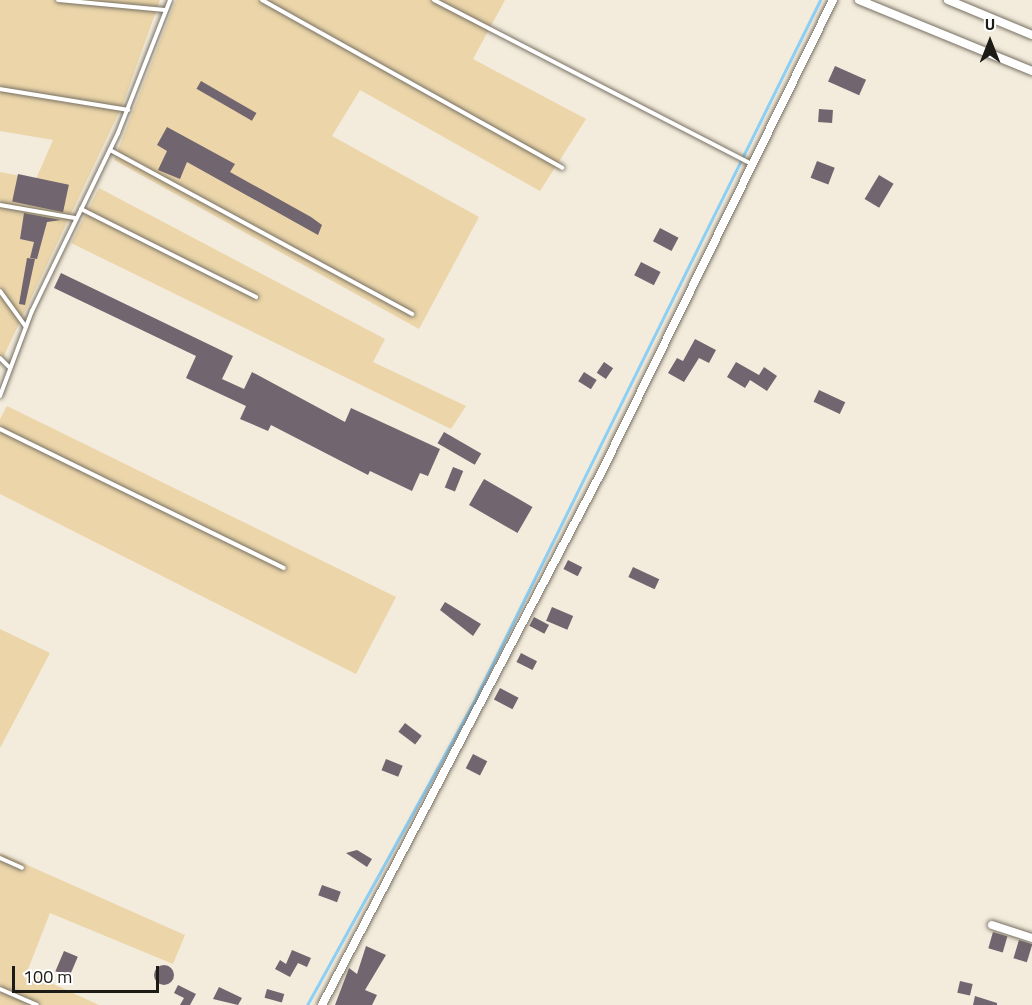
<!DOCTYPE html>
<style>
body{margin:0}
#map{position:relative;width:1032px;height:1005px;overflow:hidden;background:#f3ecdc;font-family:"Titillium Web",sans-serif}
div>[style]{position:absolute}
.green>*{inset:0;background:#ebd5a9}
.stream>*{height:3px;margin:-1.5px;padding:0 1.5px;transform-origin:1.5px;border-radius:1.5px;background:#8dd0f6}
.building>*{inset:0;background:#716570;transform-origin:0 0}
.round{border-radius:50%}
.roads{filter:drop-shadow(0 0 2px #766f62) drop-shadow(0 0 2px #766f62)}
.lane>*{height:4px;margin:-2px;padding:0 2px;transform-origin:2px;border-radius:2px;background:#fff}
.street>*{height:8px;margin:-4px;padding:0 4px;transform-origin:4px;border-radius:4px;background:#fff}
span{translate:-50% -50%;white-space:nowrap;text-align:center;line-height:1.15;-webkit-text-stroke:4.5px #fff;paint-order:stroke}
.north{position:absolute;left:960px;top:12px;width:60px;height:60px;-webkit-text-stroke:4px #fff;paint-order:stroke;rotate:0deg;font-size:16px;font-weight:700;line-height:24px;text-align:center;color:#1d1b15}
.north::after{content:'';display:block;margin:auto;width:21px;height:27px;background:#1d1b15;clip-path:polygon(50% 0,100% 100%,50% 72%,0 100%)}
.scale{position:absolute;left:12px;top:966px;width:147px;height:27px;box-sizing:border-box;border:3px solid #1d1b15;border-top:0;padding-left:8px;font-size:18px;line-height:21px;white-space:nowrap;color:#1d1b15;-webkit-text-stroke:4px #fff;paint-order:stroke}
</style>
<div id="map">
<div class="green">
<div style="clip-path:polygon(0 0,160px 0,123px 104px,0 364px,0 172px,36px 179px,53px 140px,0 131px)"></div>
<div style="clip-path:polygon(176px 0,505px 0,473px 59px,586px 119px,540px 191px,360px 90px,332px 136px,479px 217px,419px 329px,114px 160px)"></div>
<div style="clip-path:polygon(99px 188px,385px 339px,373px 362px,466px 406px,451px 429px,71px 243px)"></div>
<div style="clip-path:polygon(7px 406px,396px 597px,356px 674px,0 494px,0 419px)"></div>
<div style="clip-path:polygon(0 629px,50px 653px,0 748px)"></div>
<div style="clip-path:polygon(0 853px,185px 935px,173px 964px,50px 913px,27px 972px,99px 1005px,0 1005px)"></div>
</div>
<div class="stream">
<div style="left:307px;top:1005px;width:351px;rotate:-61.2deg"></div>
<div style="left:476px;top:697px;width:777px;rotate:-63.73deg"></div>
</div>
<div class="building">
<div style="left:835px;top:66px;width:34px;height:17px;rotate:24deg"></div>
<div style="left:201px;top:81px;width:64px;height:9px;rotate:30deg"></div>
<div style="left:819px;top:109px;width:14px;height:13px;rotate:4deg"></div>
<div style="clip-path:polygon(167px 127px,235px 164px,230px 172px,311px 217px,322px 225px,318px 235px,187px 162px,180px 179px,158px 170px,167px 151px,157px 145px)"></div>
<div style="left:817px;top:161px;width:19px;height:18px;rotate:21deg"></div>
<div style="left:18px;top:174px;width:52px;height:28px;rotate:12deg"></div>
<div style="left:879px;top:175px;width:17px;height:28px;rotate:31deg"></div>
<div style="clip-path:polygon(24px 213px,61px 220px,47px 222px,37px 259px,30px 258px,34px 242px,20px 239px)"></div>
<div style="left:660px;top:228px;width:21px;height:15px;rotate:28deg"></div>
<div style="clip-path:polygon(27px 258px,35px 259px,25px 305px,19px 304px)"></div>
<div style="left:641px;top:262px;width:22px;height:15px;rotate:27deg"></div>
<div style="clip-path:polygon(61px 273px,233px 356px,222px 379px,244px 389px,252px 372px,345px 422px,351px 408px,440px 449px,428px 476px,420px 473px,412px 491px,370px 471px,368px 475px,271px 425px,268px 431px,240px 419px,246px 406px,186px 378px,196px 356px,54px 288px)"></div>
<div style="clip-path:polygon(695px 339px,716px 350px,709px 363px,699px 358px,684px 382px,668px 373px,677px 358px,683px 361px)"></div>
<div style="left:604px;top:362px;width:11px;height:13px;rotate:34deg"></div>
<div style="clip-path:polygon(736px 362px,759px 375px,764px 367px,777px 376px,767px 391px,750px 380px,745px 388px,727px 377px)"></div>
<div style="left:584px;top:372px;width:15px;height:11px;rotate:32deg"></div>
<div style="left:819px;top:390px;width:29px;height:13px;rotate:25deg"></div>
<div style="left:444px;top:432px;width:43px;height:13px;rotate:30deg"></div>
<div style="left:453px;top:467px;width:11px;height:22px;rotate:22deg"></div>
<div style="left:484px;top:479px;width:56px;height:30px;rotate:30deg"></div>
<div style="left:568px;top:560px;width:16px;height:10px;rotate:27deg"></div>
<div style="left:633px;top:567px;width:29px;height:11px;rotate:25deg"></div>
<div style="clip-path:polygon(445px 602px,481px 624px,473px 636px,440px 610px)"></div>
<div style="left:552px;top:607px;width:23px;height:15px;rotate:23deg"></div>
<div style="left:534px;top:617px;width:17px;height:10px;rotate:28deg"></div>
<div style="left:521px;top:653px;width:18px;height:10px;rotate:27deg"></div>
<div style="left:500px;top:688px;width:21px;height:13px;rotate:28deg"></div>
<div style="left:405px;top:723px;width:21px;height:11px;rotate:37deg"></div>
<div style="left:473px;top:754px;width:16px;height:16px;rotate:27deg"></div>
<div style="left:386px;top:759px;width:18px;height:12px;rotate:22deg"></div>
<div style="clip-path:polygon(357px 850px,372px 859px,367px 867px,346px 853px)"></div>
<div style="left:322px;top:885px;width:20px;height:11px;rotate:20deg"></div>
<div style="left:993px;top:932px;width:15px;height:17px;rotate:16deg"></div>
<div style="left:1019px;top:940px;width:14px;height:19px;rotate:17deg"></div>
<div style="clip-path:polygon(366px 946px,386px 955px,365px 990px,377px 995px,372px 1005px,335px 1005px,349px 968px,357px 974px)"></div>
<div style="clip-path:polygon(292px 950px,311px 958px,307px 967px,298px 963px,290px 977px,275px 969px,280px 960px,286px 964px)"></div>
<div style="left:64px;top:951px;width:15px;height:22px;rotate:23deg"></div>
<div class="round" style="left:154px;top:965px;width:20px;height:20px"></div>
<div style="left:960px;top:981px;width:13px;height:12px;rotate:13deg"></div>
<div style="clip-path:polygon(178px 985px,196px 994px,190px 1005px,180px 1005px,184px 998px,174px 993px)"></div>
<div style="clip-path:polygon(219px 987px,242px 998px,238px 1005px,213px 999px)"></div>
<div style="left:267px;top:989px;width:18px;height:9px;rotate:16deg"></div>
<div style="clip-path:polygon(975px 996px,997px 1003px,997px 1005px,973px 1005px)"></div>
</div>
<div class="roads">
<div class="lane">
<div style="left:58px;top:0;width:108px;rotate:5.3deg"></div>
<div style="left:262px;top:0;width:344px;rotate:29.2deg"></div>
<div style="left:434px;top:0;width:359px;rotate:27.3deg"></div>
<div style="left:0;top:89px;width:130px;rotate:9.3deg"></div>
<div style="left:110px;top:150px;width:344px;rotate:28.5deg"></div>
<div style="left:0;top:205px;width:76px;rotate:9.8deg"></div>
<div style="left:81px;top:209px;width:196px;rotate:26.7deg"></div>
<div style="left:0;top:291px;width:44px;rotate:54.2deg"></div>
<div style="left:0;top:358px;width:14px;rotate:45deg"></div>
<div style="left:0;top:396px;width:91px;rotate:-69.4deg"></div>
<div style="left:32px;top:311px;width:198px;rotate:-64.2deg"></div>
<div style="left:118px;top:133px;width:143px;rotate:-68.6deg"></div>
<div style="left:0;top:429px;width:316px;rotate:26.1deg"></div>
<div style="left:0;top:858px;width:24px;rotate:24deg"></div>
<div style="left:0;top:989px;width:40px;rotate:23.4deg"></div>
</div>
<div class="street">
<div style="left:859px;top:0;width:187px;rotate:22.3deg"></div>
<div style="left:948px;top:0;width:91px;rotate:22.6deg"></div>
<div style="left:992px;top:925px;width:42px;rotate:18deg"></div>
<div style="left:322px;top:1005px;width:601px;rotate:-62.33deg"></div>
<div style="left:601px;top:473px;width:527px;rotate:-63.87deg"></div>
</div>
</div>
<div class="north">U</div>
<div class="scale">100 m</div>
</div>
